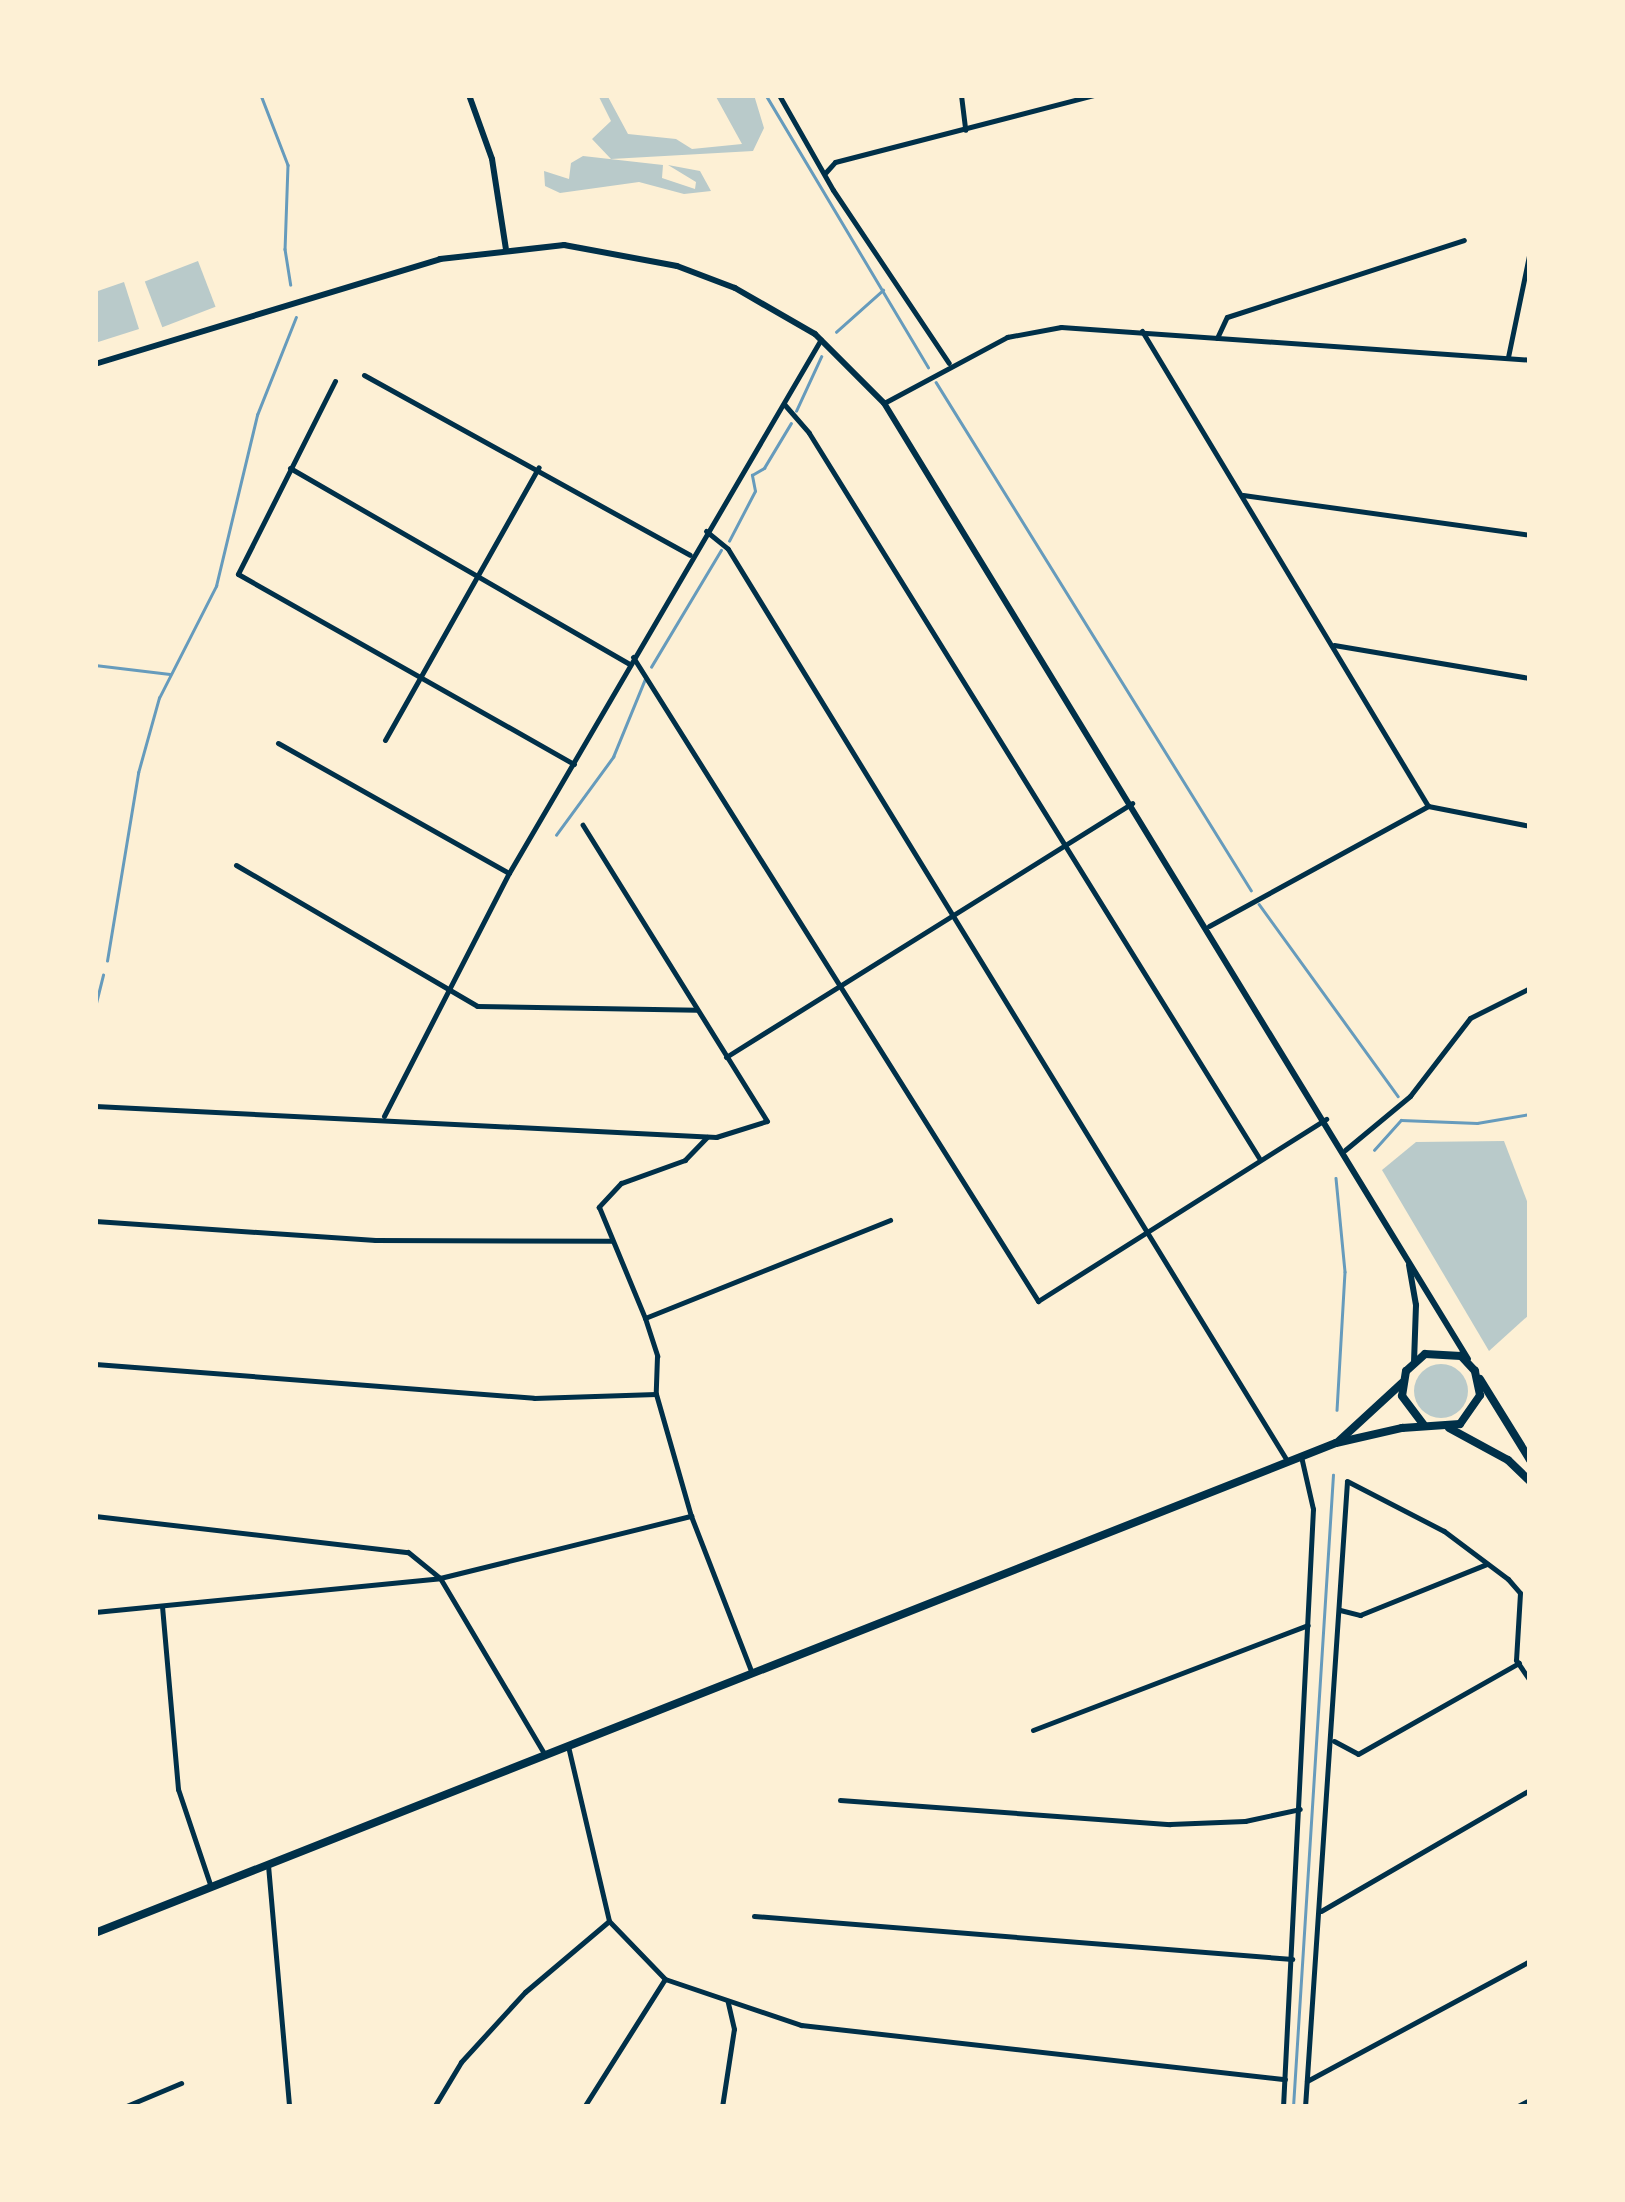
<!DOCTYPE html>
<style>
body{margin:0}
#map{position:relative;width:1625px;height:2202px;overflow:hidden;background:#fdf0d5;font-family:Commissioner,sans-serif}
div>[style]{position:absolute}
.green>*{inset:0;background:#b9caca;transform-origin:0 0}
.round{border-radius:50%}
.stream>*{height:2.5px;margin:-1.25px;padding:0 1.25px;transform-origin:1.25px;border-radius:1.25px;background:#669bbc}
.minor>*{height:5px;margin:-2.5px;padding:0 2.5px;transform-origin:2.5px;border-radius:2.5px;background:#003049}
.tertiary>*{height:5px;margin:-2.5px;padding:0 2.5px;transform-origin:2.5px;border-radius:2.5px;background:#003049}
.secondary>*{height:6px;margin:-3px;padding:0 3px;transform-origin:3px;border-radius:3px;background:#003049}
.primary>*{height:8px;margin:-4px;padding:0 4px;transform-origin:4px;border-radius:4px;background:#003049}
span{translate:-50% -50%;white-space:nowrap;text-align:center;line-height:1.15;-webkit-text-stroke:9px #fdf0d5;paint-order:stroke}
.frame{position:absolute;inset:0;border:98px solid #fdf0d5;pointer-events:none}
</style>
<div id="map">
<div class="green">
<div style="clip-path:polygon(598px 95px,607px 95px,628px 134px,676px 139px,692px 149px,742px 144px,715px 95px,754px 95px,764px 128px,753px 151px,611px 159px,592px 139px,611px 121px)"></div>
<div style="clip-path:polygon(583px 156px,663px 165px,662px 178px,695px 189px,696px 182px,668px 165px,700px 171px,711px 191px,684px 194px,639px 182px,560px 193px,545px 186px,544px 171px,569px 179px,571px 163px)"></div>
<div style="left:198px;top:261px;width:49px;height:57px;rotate:69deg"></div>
<div style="clip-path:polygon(124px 282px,139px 329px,95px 343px,95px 292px)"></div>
<div style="clip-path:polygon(1504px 1141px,1530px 1209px,1530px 1314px,1489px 1351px,1382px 1170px,1416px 1142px)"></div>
<div class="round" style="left:1414px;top:1364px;width:54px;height:54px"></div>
</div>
<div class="stream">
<div style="left:261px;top:95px;width:75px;rotate:68.9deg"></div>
<div style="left:288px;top:165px;width:84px;rotate:92deg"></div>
<div style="left:285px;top:249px;width:36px;rotate:81deg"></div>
<div style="left:766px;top:95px;width:317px;rotate:59.2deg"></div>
<div style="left:836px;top:332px;width:63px;rotate:-41.8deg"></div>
<div style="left:936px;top:382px;width:598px;rotate:58.2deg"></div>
<div style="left:796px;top:411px;width:60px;rotate:-65.2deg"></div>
<div style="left:729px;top:541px;width:56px;rotate:-62.5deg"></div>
<div style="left:755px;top:491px;width:16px;rotate:-101deg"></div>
<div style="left:752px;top:475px;width:14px;rotate:-30deg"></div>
<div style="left:764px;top:468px;width:52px;rotate:-59deg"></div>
<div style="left:95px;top:665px;width:75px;rotate:6.9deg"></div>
<div style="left:651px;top:667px;width:136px;rotate:-59.1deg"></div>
<div style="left:556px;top:835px;width:97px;rotate:-53.8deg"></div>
<div style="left:613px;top:757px;width:84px;rotate:-67.7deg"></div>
<div style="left:1259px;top:904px;width:237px;rotate:54.1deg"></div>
<div style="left:107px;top:961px;width:191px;rotate:-80.6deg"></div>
<div style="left:138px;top:773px;width:78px;rotate:-74.4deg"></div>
<div style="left:159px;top:698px;width:126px;rotate:-63deg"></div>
<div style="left:216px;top:586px;width:176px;rotate:-76.5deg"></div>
<div style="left:257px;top:415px;width:105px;rotate:-68.3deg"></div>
<div style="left:95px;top:1007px;width:33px;rotate:-76deg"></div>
<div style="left:1374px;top:1150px;width:40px;rotate:-48deg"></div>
<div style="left:1401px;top:1120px;width:76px;rotate:2.3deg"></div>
<div style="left:1477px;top:1123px;width:54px;rotate:-9.6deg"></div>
<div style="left:1336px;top:1178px;width:94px;rotate:84.5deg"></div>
<div style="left:1345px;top:1272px;width:138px;rotate:93.3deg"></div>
<div style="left:1293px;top:2107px;width:633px;rotate:-86.38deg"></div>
</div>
<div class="minor">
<div style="left:779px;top:95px;width:109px;rotate:60.4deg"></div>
<div style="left:833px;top:190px;width:208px;rotate:56.2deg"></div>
<div style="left:961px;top:95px;width:35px;rotate:83deg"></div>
<div style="left:826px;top:172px;width:13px;rotate:-48deg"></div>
<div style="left:835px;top:162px;width:268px;rotate:-14.5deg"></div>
<div style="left:1142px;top:331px;width:554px;rotate:58.95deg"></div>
<div style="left:1217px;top:338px;width:23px;rotate:-65deg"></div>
<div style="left:1227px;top:317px;width:249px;rotate:-18deg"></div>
<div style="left:1508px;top:357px;width:108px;rotate:-78.3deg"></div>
<div style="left:364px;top:375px;width:372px;rotate:28.9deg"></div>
<div style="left:335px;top:381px;width:216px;rotate:116.7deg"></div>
<div style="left:238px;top:574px;width:386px;rotate:29.5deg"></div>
<div style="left:884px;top:403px;width:140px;rotate:-28.2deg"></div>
<div style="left:1007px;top:337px;width:55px;rotate:-10.5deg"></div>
<div style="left:1061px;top:327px;width:470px;rotate:4deg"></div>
<div style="left:784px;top:404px;width:38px;rotate:49deg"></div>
<div style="left:809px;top:433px;width:853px;rotate:58.17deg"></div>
<div style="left:290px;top:468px;width:392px;rotate:30deg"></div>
<div style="left:1243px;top:495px;width:290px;rotate:7.9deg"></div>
<div style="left:706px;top:531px;width:28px;rotate:39deg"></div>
<div style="left:728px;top:549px;width:1071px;rotate:58.48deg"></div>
<div style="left:1334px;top:645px;width:199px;rotate:9.6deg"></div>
<div style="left:633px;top:657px;width:761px;rotate:57.83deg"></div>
<div style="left:1038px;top:1301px;width:341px;rotate:-32.3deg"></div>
<div style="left:385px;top:740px;width:313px;rotate:-60.6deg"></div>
<div style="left:278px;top:743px;width:265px;rotate:29.4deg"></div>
<div style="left:1428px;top:806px;width:104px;rotate:11.1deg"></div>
<div style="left:236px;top:865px;width:279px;rotate:30.3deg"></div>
<div style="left:477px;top:1006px;width:220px;rotate:1deg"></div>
<div style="left:1209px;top:926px;width:250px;rotate:-28.7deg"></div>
<div style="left:726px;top:1057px;width:479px;rotate:-32deg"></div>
<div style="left:95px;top:1106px;width:622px;rotate:2.86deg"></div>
<div style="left:716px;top:1137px;width:53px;rotate:-17.4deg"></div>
<div style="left:767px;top:1121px;width:349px;rotate:-121.9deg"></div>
<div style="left:384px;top:1116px;width:273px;rotate:-62.8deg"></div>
<div style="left:509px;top:873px;width:618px;rotate:-59.7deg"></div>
<div style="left:707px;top:1137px;width:32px;rotate:134deg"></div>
<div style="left:685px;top:1160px;width:68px;rotate:160.2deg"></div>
<div style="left:621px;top:1183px;width:33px;rotate:133deg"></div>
<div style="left:599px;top:1207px;width:120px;rotate:67.5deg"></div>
<div style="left:645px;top:1318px;width:40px;rotate:72deg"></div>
<div style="left:657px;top:1356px;width:38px;rotate:92deg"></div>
<div style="left:656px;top:1394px;width:127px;rotate:74deg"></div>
<div style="left:691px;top:1516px;width:166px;rotate:68.8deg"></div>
<div style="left:1345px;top:1150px;width:85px;rotate:-39.7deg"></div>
<div style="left:1410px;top:1096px;width:98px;rotate:-52.4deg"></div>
<div style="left:1470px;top:1018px;width:67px;rotate:-26.6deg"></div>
<div style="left:95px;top:1221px;width:281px;rotate:3.9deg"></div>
<div style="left:375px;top:1240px;width:237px;rotate:0.2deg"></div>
<div style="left:645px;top:1318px;width:264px;rotate:-21.8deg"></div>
<div style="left:95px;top:1364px;width:440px;rotate:4.4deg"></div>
<div style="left:534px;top:1398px;width:122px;rotate:-1.9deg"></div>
<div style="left:95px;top:1516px;width:315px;rotate:6.6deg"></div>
<div style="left:408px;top:1552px;width:41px;rotate:39.1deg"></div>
<div style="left:440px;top:1578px;width:204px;rotate:59.3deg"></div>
<div style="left:162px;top:1606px;width:184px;rotate:85deg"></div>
<div style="left:178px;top:1789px;width:103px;rotate:71.4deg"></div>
<div style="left:1340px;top:1610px;width:21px;rotate:14deg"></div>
<div style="left:1360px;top:1615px;width:137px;rotate:-21.9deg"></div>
<div style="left:95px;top:1612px;width:347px;rotate:-5.6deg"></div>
<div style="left:440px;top:1578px;width:259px;rotate:-13.9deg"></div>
<div style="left:1033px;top:1730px;width:294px;rotate:-20.9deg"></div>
<div style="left:1334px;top:1741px;width:27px;rotate:28deg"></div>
<div style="left:1358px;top:1754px;width:185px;rotate:-29.5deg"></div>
<div style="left:568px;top:1746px;width:180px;rotate:76.8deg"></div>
<div style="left:609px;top:1921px;width:81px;rotate:46deg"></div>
<div style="left:665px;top:1979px;width:144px;rotate:18.7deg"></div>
<div style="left:801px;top:2025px;width:487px;rotate:6.4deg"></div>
<div style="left:840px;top:1800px;width:331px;rotate:4.2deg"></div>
<div style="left:1170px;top:1824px;width:75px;rotate:-2.3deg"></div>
<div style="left:1245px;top:1821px;width:56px;rotate:-12.3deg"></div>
<div style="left:1321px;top:1911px;width:241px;rotate:-30.1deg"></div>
<div style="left:754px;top:1916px;width:540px;rotate:4.57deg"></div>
<div style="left:1307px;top:2081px;width:253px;rotate:-28.3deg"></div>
<div style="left:124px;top:2107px;width:62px;rotate:-22.8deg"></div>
<div style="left:434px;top:2107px;width:52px;rotate:-59deg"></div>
<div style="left:461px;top:2062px;width:95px;rotate:-47.6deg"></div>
<div style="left:525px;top:1992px;width:110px;rotate:-40.2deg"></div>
<div style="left:584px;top:2107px;width:151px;rotate:-57.7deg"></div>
<div style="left:722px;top:2107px;width:79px;rotate:-81.3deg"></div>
<div style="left:734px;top:2029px;width:28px;rotate:-103deg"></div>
<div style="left:1283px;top:2107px;width:599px;rotate:-87.13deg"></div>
<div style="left:1313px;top:1509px;width:54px;rotate:-102.8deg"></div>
<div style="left:1305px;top:2107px;width:627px;rotate:-86.16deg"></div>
<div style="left:1347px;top:1481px;width:109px;rotate:27.3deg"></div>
<div style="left:1444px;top:1531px;width:80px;rotate:36.9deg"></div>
<div style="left:1508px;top:1579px;width:18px;rotate:49deg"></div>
<div style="left:1520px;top:1593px;width:67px;rotate:93.4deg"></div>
<div style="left:1516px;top:1660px;width:25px;rotate:56deg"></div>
<div style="left:1516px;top:2107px;width:16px;rotate:-27deg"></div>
</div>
<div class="tertiary">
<div style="left:268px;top:1865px;width:243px;rotate:85deg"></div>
</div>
<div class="secondary">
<div style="left:469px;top:95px;width:68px;rotate:70.2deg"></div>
<div style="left:492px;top:159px;width:91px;rotate:81.2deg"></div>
<div style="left:95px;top:364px;width:361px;rotate:-16.9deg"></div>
<div style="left:440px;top:259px;width:125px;rotate:-6.4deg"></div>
<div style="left:564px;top:245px;width:115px;rotate:10.5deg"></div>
<div style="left:677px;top:266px;width:62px;rotate:20.8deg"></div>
<div style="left:735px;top:288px;width:92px;rotate:29.9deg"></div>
<div style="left:815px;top:334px;width:98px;rotate:45deg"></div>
<div style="left:884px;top:403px;width:1120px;rotate:58.58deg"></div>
<div style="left:1409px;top:1265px;width:41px;rotate:80.1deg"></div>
<div style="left:1416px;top:1305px;width:56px;rotate:92deg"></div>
</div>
<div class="primary">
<div style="left:1480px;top:1379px;width:95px;rotate:58.3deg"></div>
<div style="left:1449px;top:1428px;width:67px;rotate:28.5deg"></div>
<div style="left:1508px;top:1460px;width:30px;rotate:44deg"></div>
<div style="left:1339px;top:1441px;width:86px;rotate:-42.6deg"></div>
<div style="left:95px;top:1933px;width:1334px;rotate:-21.55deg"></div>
<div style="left:1336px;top:1443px;width:68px;rotate:-12.8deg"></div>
<div style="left:1402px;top:1428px;width:58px;rotate:-3.9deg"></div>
<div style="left:1460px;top:1424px;width:35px;rotate:-55deg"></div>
<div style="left:1480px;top:1395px;width:25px;rotate:-102deg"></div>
<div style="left:1475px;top:1371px;width:21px;rotate:-133deg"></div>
<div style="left:1461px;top:1356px;width:36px;rotate:-177deg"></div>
<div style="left:1425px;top:1354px;width:25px;rotate:138deg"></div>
<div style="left:1406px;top:1371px;width:25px;rotate:99deg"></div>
<div style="left:1402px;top:1396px;width:36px;rotate:53deg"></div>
</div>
<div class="frame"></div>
</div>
